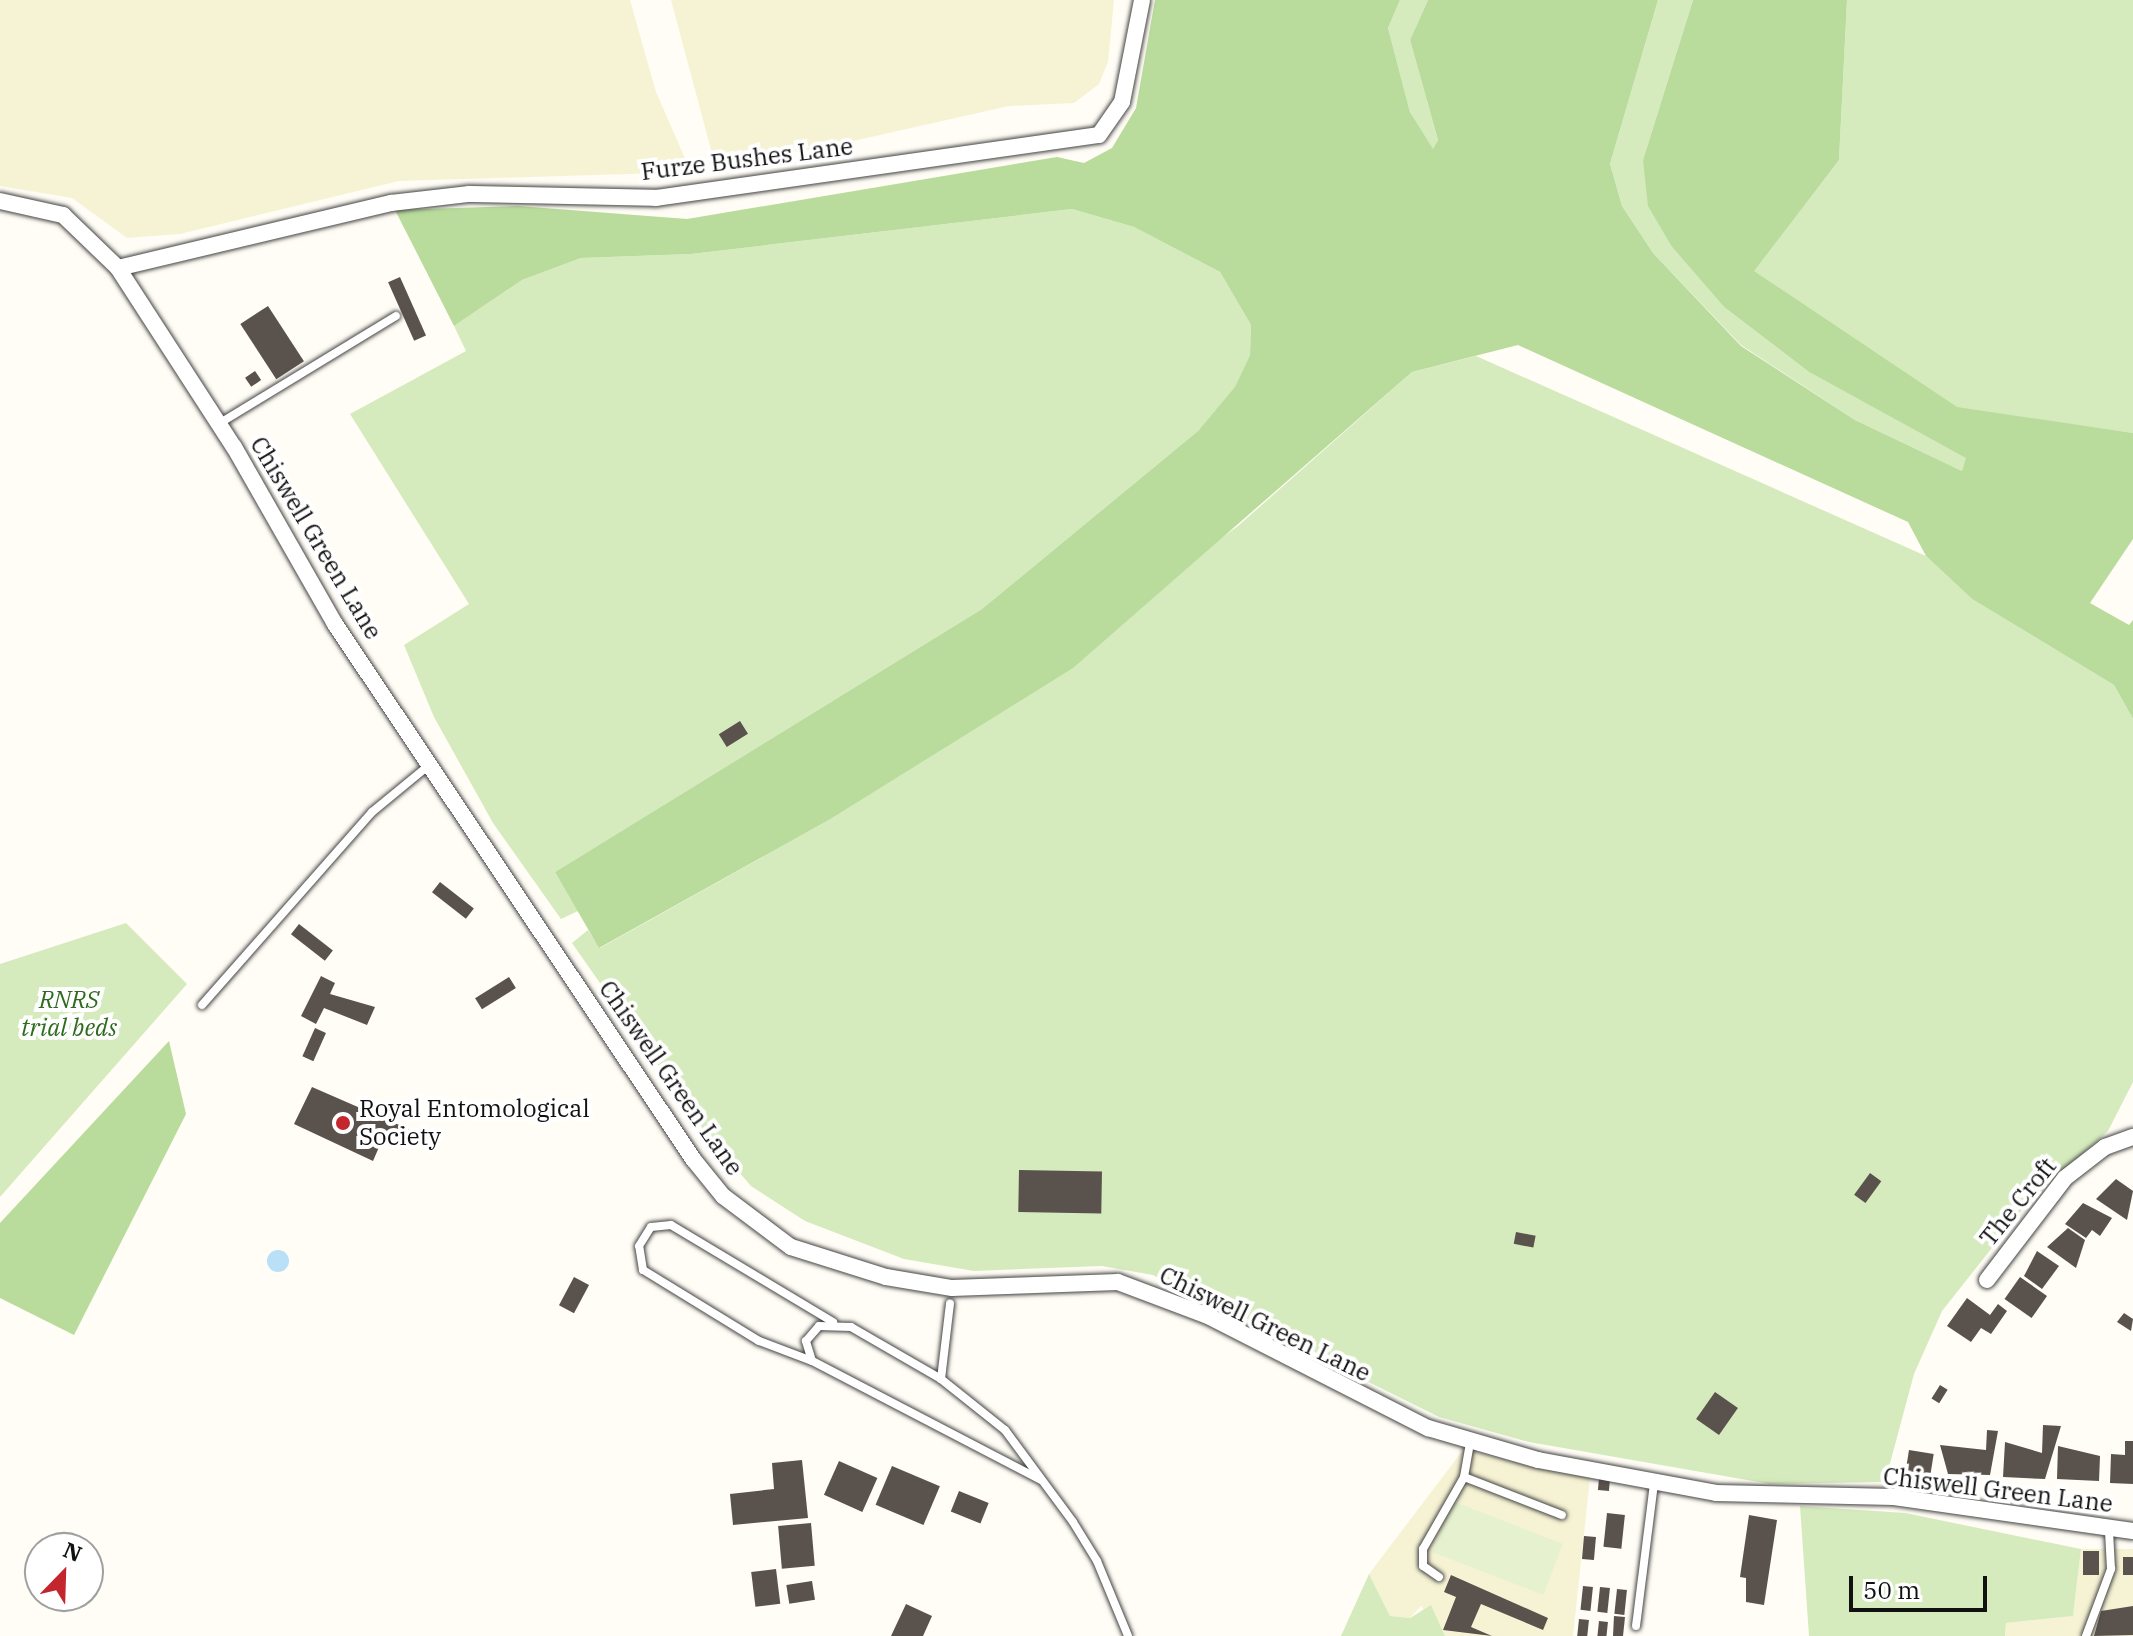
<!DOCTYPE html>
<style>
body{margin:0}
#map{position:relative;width:2133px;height:1636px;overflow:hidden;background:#fffdf5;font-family:"IBM Plex Serif",serif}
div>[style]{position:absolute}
.farmland>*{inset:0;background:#f6f3d4}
.green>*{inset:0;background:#d5ebbd}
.forest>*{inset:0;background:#b9dc9c}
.pitch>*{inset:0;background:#e6f2cf;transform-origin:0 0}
.water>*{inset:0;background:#b9e0f7}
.round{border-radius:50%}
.building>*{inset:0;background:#5a524d;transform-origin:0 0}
.roads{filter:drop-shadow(0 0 2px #444) drop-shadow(0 0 2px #444)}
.service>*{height:8px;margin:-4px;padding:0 4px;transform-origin:4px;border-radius:4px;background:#fff}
.minor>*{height:16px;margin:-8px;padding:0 8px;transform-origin:8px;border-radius:8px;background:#fff}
.dots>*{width:22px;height:22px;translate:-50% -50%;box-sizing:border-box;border:4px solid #fff;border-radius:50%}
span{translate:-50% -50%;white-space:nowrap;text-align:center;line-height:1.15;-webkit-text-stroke:8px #fff;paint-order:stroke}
.street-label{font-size:24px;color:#111}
.park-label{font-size:24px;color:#2f6b1f;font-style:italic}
.poi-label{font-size:24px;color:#111}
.left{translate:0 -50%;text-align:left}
.north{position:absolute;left:24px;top:1532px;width:80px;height:80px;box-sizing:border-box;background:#fff;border:2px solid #a0a0a0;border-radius:50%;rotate:23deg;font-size:22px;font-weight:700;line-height:32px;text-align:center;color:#111}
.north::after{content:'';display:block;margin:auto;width:28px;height:36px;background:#c4262e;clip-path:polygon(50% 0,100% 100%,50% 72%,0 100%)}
.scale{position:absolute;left:1849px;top:1576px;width:138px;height:36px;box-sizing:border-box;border:4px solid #111;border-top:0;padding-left:10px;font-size:24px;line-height:28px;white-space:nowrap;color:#111;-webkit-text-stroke:6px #fff;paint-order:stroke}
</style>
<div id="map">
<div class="farmland">
<div style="clip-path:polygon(0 0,630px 0,656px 92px,691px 172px,399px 181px,180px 234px,127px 238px,72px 198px,0 186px)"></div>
<div style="clip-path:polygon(671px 0,1114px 0,1108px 62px,1099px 84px,1074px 103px,1009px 106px,822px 148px,714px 161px)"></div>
<div style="clip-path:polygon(1463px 1450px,1590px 1478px,1573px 1636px,1445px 1636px,1421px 1606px,1410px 1618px,1390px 1616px,1369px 1574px)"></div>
<div style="clip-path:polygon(2081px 1549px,2133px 1549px,2133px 1636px,2005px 1636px,2006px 1623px,2073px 1616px)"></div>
</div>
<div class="green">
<div style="clip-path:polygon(1400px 0,1428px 0,1410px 40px,1438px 140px,1433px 150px,1410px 112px,1388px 28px)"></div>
<div style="clip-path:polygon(1658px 0,1693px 0,1643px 160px,1672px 247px,1724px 307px,1809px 372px,1967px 458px,1962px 471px,1855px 420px,1741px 345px,1653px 253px,1622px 206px,1610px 164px)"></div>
<div style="clip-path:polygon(1847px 0,2133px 0,2133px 433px,1957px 408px,1753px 271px,1839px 160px)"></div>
<div style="clip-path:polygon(1072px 209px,1134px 227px,1220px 272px,1251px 325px,1250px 355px,1235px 388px,1198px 431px,982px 609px,555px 872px,578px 911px,561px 919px,493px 823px,434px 717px,404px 645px,469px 604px,350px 414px,466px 351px,454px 326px,522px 280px,581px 258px,691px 254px)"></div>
<div style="clip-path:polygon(1476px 356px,1926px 556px,1972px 599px,2114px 685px,2133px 719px,2133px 1082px,2108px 1131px,2026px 1205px,1942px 1311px,1914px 1374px,1885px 1482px,1770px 1484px,1529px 1442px,1439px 1417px,1153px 1275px,1102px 1266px,974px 1271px,904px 1259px,805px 1221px,751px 1186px,702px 1129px,572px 943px,588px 930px,600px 948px,827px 821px,1238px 526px,1412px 372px)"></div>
<div style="clip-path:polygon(126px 923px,187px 984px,0 1197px,0 964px)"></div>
<div style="clip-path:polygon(1800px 1506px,1905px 1513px,2081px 1549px,2073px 1616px,2006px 1623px,2005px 1636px,1809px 1636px)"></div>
<div style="clip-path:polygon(1369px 1574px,1390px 1616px,1410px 1618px,1431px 1605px,1445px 1636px,1341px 1636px)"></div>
</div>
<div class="forest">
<div style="clip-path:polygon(1155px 0,1400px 0,1388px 28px,1410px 112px,1433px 149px,1438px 140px,1410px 40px,1428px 0,1658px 0,1610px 164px,1622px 206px,1653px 253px,1741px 346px,1855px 420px,1962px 471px,1966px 458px,1809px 372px,1724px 307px,1672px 247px,1648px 206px,1643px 160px,1693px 0,1847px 0,1839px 160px,1754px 271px,1957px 407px,2133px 433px,2133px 539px,2090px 603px,2129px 625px,2133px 620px,2133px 719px,2114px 685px,1972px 599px,1926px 556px,1908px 522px,1518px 345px,1412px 372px,1073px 668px,827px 821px,599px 948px,555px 872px,982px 609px,1198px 431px,1235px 387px,1250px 355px,1251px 325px,1220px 272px,1134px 227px,1072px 209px,691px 254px,581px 258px,522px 280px,454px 326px,395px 210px,518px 206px,687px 219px,1057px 157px,1084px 163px,1112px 148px,1136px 108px)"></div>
<div style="clip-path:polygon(169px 1041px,186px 1114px,74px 1335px,0 1298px,0 1223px)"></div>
</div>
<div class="pitch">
<div style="left:1452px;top:1501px;width:119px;height:55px;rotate:21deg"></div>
</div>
<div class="water">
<div class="round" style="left:267px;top:1250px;width:22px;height:22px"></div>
</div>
<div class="building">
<div style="left:400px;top:277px;width:64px;height:13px;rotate:66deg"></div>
<div style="left:268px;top:306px;width:66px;height:33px;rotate:57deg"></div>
<div style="left:255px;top:371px;width:11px;height:12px;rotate:56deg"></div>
<div style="left:740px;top:721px;width:15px;height:25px;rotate:58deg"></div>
<div style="left:440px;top:882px;width:43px;height:13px;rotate:38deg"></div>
<div style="left:299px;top:924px;width:43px;height:13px;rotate:38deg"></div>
<div style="clip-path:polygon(321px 976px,335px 983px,330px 994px,375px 1007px,367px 1025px,324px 1008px,316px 1024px,301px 1016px)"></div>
<div style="left:509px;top:977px;width:13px;height:40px;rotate:58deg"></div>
<div style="left:315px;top:1028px;width:12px;height:31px;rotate:24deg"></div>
<div style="clip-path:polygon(312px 1087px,413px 1131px,407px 1146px,383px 1138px,373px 1161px,294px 1124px)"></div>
<div style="left:1019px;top:1170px;width:83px;height:42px;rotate:1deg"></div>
<div style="left:1870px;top:1173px;width:14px;height:27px;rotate:36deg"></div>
<div style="clip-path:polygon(2116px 1179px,2133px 1191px,2127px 1220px,2096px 1199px)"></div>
<div style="clip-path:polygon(2083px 1203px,2112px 1218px,2100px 1236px,2092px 1230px,2086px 1238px,2065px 1224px)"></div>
<div style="clip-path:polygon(2068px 1228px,2085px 1240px,2076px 1268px,2047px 1247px)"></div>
<div style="left:1516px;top:1232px;width:20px;height:12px;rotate:11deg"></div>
<div style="clip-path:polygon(2037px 1251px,2059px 1266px,2042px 1289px,2024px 1276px)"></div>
<div style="left:574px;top:1277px;width:17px;height:32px;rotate:28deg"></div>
<div style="left:2020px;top:1277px;width:33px;height:27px;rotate:35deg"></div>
<div style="clip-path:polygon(1967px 1298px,1990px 1315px,1998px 1304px,2007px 1311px,1991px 1334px,1981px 1328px,1971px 1342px,1947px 1326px)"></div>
<div style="clip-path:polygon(2124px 1313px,2133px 1319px,2131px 1331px,2117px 1322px)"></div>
<div style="left:1940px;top:1385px;width:9px;height:16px;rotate:32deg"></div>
<div style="left:1715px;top:1392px;width:28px;height:33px;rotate:35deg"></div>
<div style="clip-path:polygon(2043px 1425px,2061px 1426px,2045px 1479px,2003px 1477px,2005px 1442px,2042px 1453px)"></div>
<div style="clip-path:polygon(1987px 1430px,1998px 1431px,1990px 1475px,1948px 1474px,1940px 1445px,1986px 1450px)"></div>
<div style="clip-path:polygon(2125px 1441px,2133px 1441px,2133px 1484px,2110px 1483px,2111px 1454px,2125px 1455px)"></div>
<div style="clip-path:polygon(2058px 1446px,2100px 1456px,2099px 1481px,2057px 1479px)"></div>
<div style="left:1909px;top:1450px;width:25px;height:36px;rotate:9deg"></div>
<div style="clip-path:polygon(802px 1460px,808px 1518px,733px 1525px,730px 1494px,774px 1489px,772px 1463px)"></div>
<div style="left:839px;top:1461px;width:42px;height:37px;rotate:24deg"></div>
<div style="left:892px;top:1466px;width:52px;height:42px;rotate:23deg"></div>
<div style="left:1599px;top:1478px;width:11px;height:12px;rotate:5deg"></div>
<div style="left:959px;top:1491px;width:32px;height:22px;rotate:22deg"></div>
<div style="left:1607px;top:1513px;width:18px;height:34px;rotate:6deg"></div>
<div style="clip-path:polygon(1749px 1515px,1777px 1520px,1764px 1605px,1746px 1602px,1746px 1578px,1740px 1577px)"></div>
<div style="left:811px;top:1523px;width:43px;height:33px;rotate:85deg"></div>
<div style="left:1584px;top:1536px;width:12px;height:23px;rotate:5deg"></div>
<div style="left:2083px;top:1551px;width:16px;height:24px"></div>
<div style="left:2123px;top:1557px;width:10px;height:18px"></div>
<div style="left:776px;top:1569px;width:35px;height:25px;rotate:83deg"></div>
<div style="clip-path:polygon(1451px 1575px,1548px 1618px,1543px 1630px,1481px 1604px,1471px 1627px,1492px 1636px,1443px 1630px,1456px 1597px,1444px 1592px)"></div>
<div style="left:812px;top:1581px;width:19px;height:26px;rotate:81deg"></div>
<div style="left:1583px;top:1586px;width:10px;height:24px;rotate:6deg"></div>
<div style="left:1600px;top:1587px;width:10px;height:25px;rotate:6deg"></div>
<div style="left:1617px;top:1589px;width:10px;height:25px;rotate:6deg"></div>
<div style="clip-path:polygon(906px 1604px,932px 1616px,923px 1636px,891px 1636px)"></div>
<div style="clip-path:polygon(2133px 1606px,2133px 1635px,2094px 1636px,2101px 1611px)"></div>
<div style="clip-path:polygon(1614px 1616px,1625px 1617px,1623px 1636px,1613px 1636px)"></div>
<div style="left:1579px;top:1619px;width:10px;height:17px;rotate:6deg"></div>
<div style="left:1599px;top:1621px;width:9px;height:15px;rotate:6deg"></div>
</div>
<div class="roads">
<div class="service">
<div style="left:220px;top:423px;width:206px;rotate:-31.3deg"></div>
<div style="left:202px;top:1005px;width:257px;rotate:-48.6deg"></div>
<div style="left:372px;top:812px;width:72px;rotate:-39.4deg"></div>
<div style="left:812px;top:1361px;width:57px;rotate:-159.3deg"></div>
<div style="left:759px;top:1341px;width:136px;rotate:-148.5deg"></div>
<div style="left:643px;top:1270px;width:24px;rotate:-99deg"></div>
<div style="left:639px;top:1246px;width:22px;rotate:-58deg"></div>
<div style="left:651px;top:1227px;width:20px;rotate:-6deg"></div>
<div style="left:671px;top:1225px;width:189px;rotate:30.9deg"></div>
<div style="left:941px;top:1379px;width:76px;rotate:-83.2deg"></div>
<div style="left:1464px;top:1477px;width:105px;rotate:21.2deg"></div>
<div style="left:1041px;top:1480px;width:258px;rotate:-152.5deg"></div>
<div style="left:812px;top:1361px;width:21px;rotate:-107deg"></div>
<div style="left:806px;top:1341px;width:20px;rotate:-49deg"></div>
<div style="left:819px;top:1326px;width:32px;rotate:2deg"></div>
<div style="left:851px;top:1327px;width:104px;rotate:30deg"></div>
<div style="left:941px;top:1379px;width:82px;rotate:38.6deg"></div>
<div style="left:1005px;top:1430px;width:114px;rotate:53.5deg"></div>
<div style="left:1073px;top:1522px;width:46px;rotate:58.4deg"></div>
<div style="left:1097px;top:1561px;width:81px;rotate:67.5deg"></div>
<div style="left:1439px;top:1577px;width:19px;rotate:-145deg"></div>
<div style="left:1423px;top:1566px;width:17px;rotate:-90deg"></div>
<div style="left:1423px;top:1549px;width:83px;rotate:-60.3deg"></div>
<div style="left:1464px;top:1477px;width:36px;rotate:-80deg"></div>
<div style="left:1636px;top:1626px;width:144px;rotate:-82.8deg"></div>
<div style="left:2086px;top:1636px;width:72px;rotate:-69.5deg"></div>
<div style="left:2111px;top:1569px;width:39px;rotate:-93deg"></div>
</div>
<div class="minor">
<div style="left:0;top:201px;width:65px;rotate:12.5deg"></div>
<div style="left:63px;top:215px;width:76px;rotate:43.9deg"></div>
<div style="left:118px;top:268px;width:213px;rotate:57.1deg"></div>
<div style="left:234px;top:447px;width:204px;rotate:60.3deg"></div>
<div style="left:335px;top:624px;width:644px;rotate:56.21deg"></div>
<div style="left:693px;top:1159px;width:48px;rotate:51deg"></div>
<div style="left:723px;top:1196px;width:85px;rotate:36.9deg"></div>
<div style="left:791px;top:1247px;width:100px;rotate:17.5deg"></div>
<div style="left:886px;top:1277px;width:67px;rotate:9.5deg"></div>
<div style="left:952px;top:1288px;width:166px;rotate:-2.1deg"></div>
<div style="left:1118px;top:1282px;width:96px;rotate:20.7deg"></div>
<div style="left:1208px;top:1316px;width:247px;rotate:27deg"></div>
<div style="left:1428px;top:1428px;width:115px;rotate:16.2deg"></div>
<div style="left:1538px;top:1460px;width:181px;rotate:10.5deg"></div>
<div style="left:1716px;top:1493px;width:178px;rotate:1.3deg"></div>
<div style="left:1894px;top:1497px;width:241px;rotate:8.1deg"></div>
<div style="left:118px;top:268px;width:281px;rotate:-13.4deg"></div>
<div style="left:391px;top:203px;width:79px;rotate:-6.6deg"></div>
<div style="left:469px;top:194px;width:187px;rotate:1.2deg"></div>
<div style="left:656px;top:198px;width:447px;rotate:-8.1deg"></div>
<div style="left:1099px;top:135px;width:40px;rotate:-55.1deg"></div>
<div style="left:1122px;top:102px;width:104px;rotate:-78.9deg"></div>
<div style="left:1987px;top:1280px;width:128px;rotate:-52.6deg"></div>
<div style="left:2065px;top:1178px;width:51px;rotate:-37.8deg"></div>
<div style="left:2105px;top:1147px;width:30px;rotate:-20deg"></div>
</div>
</div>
<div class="dots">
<div style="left:343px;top:1123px;background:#c4262e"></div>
</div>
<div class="street-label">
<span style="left:747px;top:159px;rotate:-7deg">Furze Bushes Lane</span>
<span style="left:316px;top:538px;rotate:59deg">Chiswell Green Lane</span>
<span style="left:671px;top:1078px;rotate:55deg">Chiswell Green Lane</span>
<span style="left:2018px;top:1202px;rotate:-51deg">The Croft</span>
<span style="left:1265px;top:1324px;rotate:26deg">Chiswell Green Lane</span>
<span style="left:1998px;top:1490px;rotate:7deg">Chiswell Green Lane</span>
</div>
<div class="park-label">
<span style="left:69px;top:1014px">RNRS<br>trial beds</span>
</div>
<div class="poi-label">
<span class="left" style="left:359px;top:1123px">Royal Entomological<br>Society</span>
</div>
<div class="north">N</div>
<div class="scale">50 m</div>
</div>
